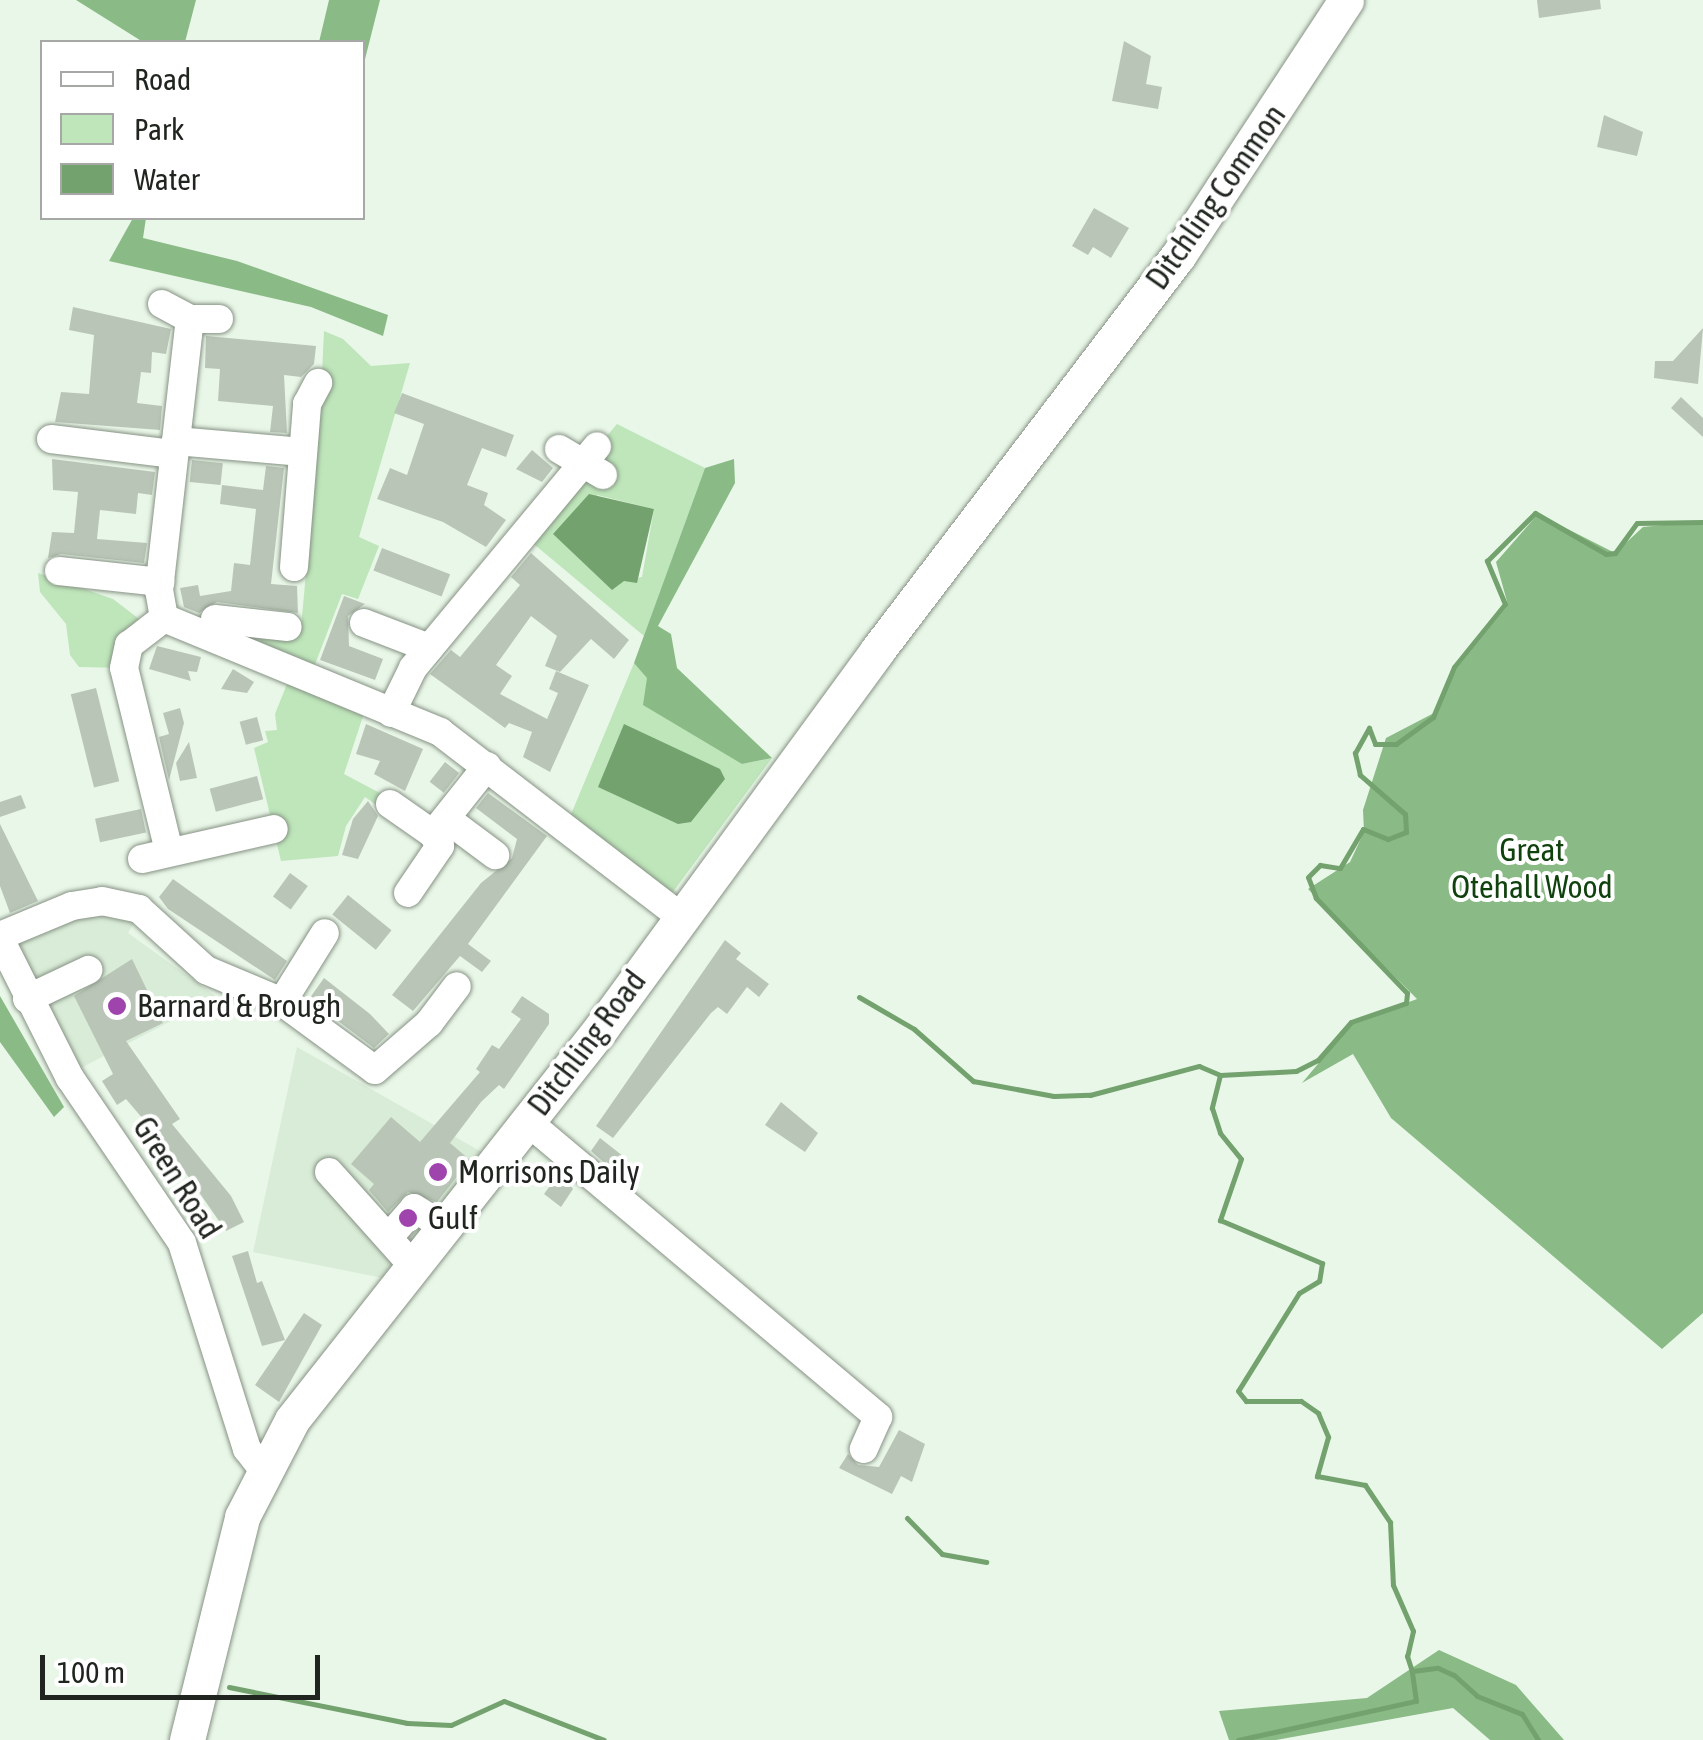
<!DOCTYPE html>
<style>
body{margin:0}
#map{position:relative;width:1703px;height:1740px;overflow:hidden;background:#e9f7e8;font-family:"Asap Condensed",sans-serif}
div>[style]{position:absolute}
.built>*{inset:0;background:#d9ecd7}
.green>*{inset:0;background:#bee6ba}
.forest>*{inset:0;background:#8aba85}
.water>*{inset:0;background:#73a26e}
.stream>*{height:5px;margin:-2.5px;padding:0 2.5px;transform-origin:2.5px;border-radius:2.5px;background:#73a26e}
.building>*{inset:0;background:#b9c6b7;transform-origin:0 0}
.roads{filter:drop-shadow(0 0 2px #869284) drop-shadow(0 0 2px #869284)}
.minor>*{height:28px;margin:-14px;padding:0 14px;transform-origin:14px;border-radius:14px;background:#fff}
.major>*{height:35px;margin:-17.5px;padding:0 17.5px;transform-origin:17.5px;border-radius:17.5px;background:#fff}
.dots>*{width:28px;height:28px;translate:-50% -50%;box-sizing:border-box;border:5px solid #fff;border-radius:50%}
span{translate:-50% -50%;white-space:nowrap;text-align:center;line-height:1.15;-webkit-text-stroke:8px #fff;paint-order:stroke}
.street-label{font-size:32px;color:#20251f}
.park-label{font-size:32px;color:#10420d}
.poi-label{font-size:32px;color:#20251f}
.left{translate:0 -50%;text-align:left}
.legend{position:absolute;left:40px;top:40px;width:325px;height:180px;box-sizing:border-box;background:#fff;border:2px solid #a6a8a5;margin:0;padding:12px 18px;list-style:none;font-size:30px;color:#20251f}
.legend li{display:flex;align-items:center;gap:20px;height:50px}
.legend b{width:50px;border:2px solid #a6a8a5}
.scale{position:absolute;left:40px;top:1655px;width:280px;height:45px;box-sizing:border-box;border:5px solid #20251f;border-top:0;padding-left:12px;font-size:30px;line-height:35px;white-space:nowrap;color:#20251f;-webkit-text-stroke:8px #fff;paint-order:stroke}
</style>
<div id="map">
<div class="built">
<div style="clip-path:polygon(81px 911px,134px 923px,128px 933px,217px 997px,77px 1070px,12px 946px)"></div>
<div style="clip-path:polygon(297px 1047px,487px 1155px,383px 1278px,253px 1252px)"></div>
</div>
<div class="green">
<div style="clip-path:polygon(324px 331px,343px 339px,371px 366px,410px 363px,359px 537px,379px 546px,358px 599px,342px 594px,309px 680px,367px 704px,344px 774px,393px 800px,385px 811px,365px 797px,346px 826px,338px 856px,281px 861px,254px 748px,268px 742px,265px 731px,277px 730px,275px 714px,291px 674px,257px 660px,262px 625px,301px 627px,321px 411px,311px 397px,322px 373px)"></div>
<div style="clip-path:polygon(evenodd,617px 424px,705px 468px,644px 636px,523px 535px,617px 424px,597px 495px,654px 509px,642px 577px,624px 580px,597px 495px)"></div>
<div style="clip-path:polygon(38px 573px,113px 599px,151px 628px,124px 668px,79px 667px,70px 655px,66px 624px,40px 592px)"></div>
<div style="clip-path:polygon(634px 663px,742px 764px,772px 758px,664px 904px,567px 824px)"></div>
</div>
<div class="forest">
<div style="clip-path:polygon(76px 0,196px 0,185px 42px,143px 42px)"></div>
<div style="clip-path:polygon(329px 0,380px 0,363px 67px,362px 42px,319px 42px)"></div>
<div style="clip-path:polygon(133px 218px,146px 218px,143px 238px,237px 261px,388px 315px,383px 336px,311px 307px,109px 261px)"></div>
<div style="clip-path:polygon(734px 459px,735px 483px,658px 626px,671px 634px,677px 668px,772px 758px,742px 764px,643px 705px,647px 678px,634px 663px,705px 468px)"></div>
<div style="clip-path:polygon(1538px 514px,1615px 553px,1643px 527px,1703px 521px,1703px 1313px,1662px 1349px,1391px 1118px,1353px 1054px,1302px 1083px,1352px 1023px,1417px 999px,1308px 889px,1350px 862px,1364px 832px,1363px 810px,1386px 738px,1434px 713px,1457px 668px,1508px 605px,1496px 562px)"></div>
<div style="clip-path:polygon(0 996px,64px 1107px,54px 1117px,0 1042px)"></div>
<div style="clip-path:polygon(1439px 1650px,1516px 1685px,1564px 1740px,1490px 1740px,1453px 1708px,1276px 1740px,1229px 1740px,1219px 1711px,1367px 1698px)"></div>
</div>
<div class="water">
<div style="clip-path:polygon(589px 494px,654px 509px,637px 583px,624px 581px,612px 590px,553px 534px)"></div>
<div style="clip-path:polygon(624px 724px,720px 769px,725px 779px,691px 822px,678px 824px,598px 787px)"></div>
</div>
<div class="stream">
<div style="left:859px;top:997px;width:64px;rotate:30.2deg"></div>
<div style="left:914px;top:1029px;width:79px;rotate:41.4deg"></div>
<div style="left:973px;top:1081px;width:82px;rotate:10.5deg"></div>
<div style="left:1054px;top:1096px;width:36px;rotate:-2deg"></div>
<div style="left:1090px;top:1095px;width:113px;rotate:-14.9deg"></div>
<div style="left:1199px;top:1066px;width:23px;rotate:23deg"></div>
<div style="left:1220px;top:1075px;width:76px;rotate:-3deg"></div>
<div style="left:1296px;top:1071px;width:25px;rotate:-27deg"></div>
<div style="left:1318px;top:1060px;width:50px;rotate:-49deg"></div>
<div style="left:1351px;top:1022px;width:58px;rotate:-19.1deg"></div>
<div style="left:1406px;top:1003px;width:10px;rotate:-84deg"></div>
<div style="left:1407px;top:993px;width:132px;rotate:-133.8deg"></div>
<div style="left:1316px;top:898px;width:22px;rotate:-111deg"></div>
<div style="left:1308px;top:877px;width:17px;rotate:-45deg"></div>
<div style="left:1320px;top:865px;width:20px;rotate:9deg"></div>
<div style="left:1340px;top:868px;width:45px;rotate:-59.5deg"></div>
<div style="left:1363px;top:829px;width:27px;rotate:22deg"></div>
<div style="left:1388px;top:839px;width:19px;rotate:-21deg"></div>
<div style="left:1406px;top:832px;width:18px;rotate:-93deg"></div>
<div style="left:1405px;top:814px;width:60px;rotate:-139.1deg"></div>
<div style="left:1360px;top:775px;width:23px;rotate:-103deg"></div>
<div style="left:1355px;top:753px;width:29px;rotate:-61deg"></div>
<div style="left:1369px;top:728px;width:17px;rotate:69deg"></div>
<div style="left:1375px;top:744px;width:21px"></div>
<div style="left:1396px;top:744px;width:46px;rotate:-36.1deg"></div>
<div style="left:1433px;top:717px;width:54px;rotate:-67.2deg"></div>
<div style="left:1454px;top:667px;width:81px;rotate:-51deg"></div>
<div style="left:1505px;top:604px;width:47px;rotate:-112.7deg"></div>
<div style="left:1487px;top:561px;width:68px;rotate:-45deg"></div>
<div style="left:1535px;top:513px;width:82px;rotate:30deg"></div>
<div style="left:1606px;top:554px;width:9px;rotate:-6deg"></div>
<div style="left:1615px;top:553px;width:37px;rotate:-54deg"></div>
<div style="left:1637px;top:523px;width:66px;rotate:-0.9deg"></div>
<div style="left:1220px;top:1075px;width:34px;rotate:104deg"></div>
<div style="left:1212px;top:1108px;width:26px;rotate:72deg"></div>
<div style="left:1220px;top:1133px;width:33px;rotate:51deg"></div>
<div style="left:1241px;top:1159px;width:65px;rotate:109deg"></div>
<div style="left:1220px;top:1220px;width:111px;rotate:22.9deg"></div>
<div style="left:1322px;top:1263px;width:18px;rotate:99deg"></div>
<div style="left:1319px;top:1281px;width:23px;rotate:149deg"></div>
<div style="left:1299px;top:1293px;width:115px;rotate:121.9deg"></div>
<div style="left:1238px;top:1391px;width:13px;rotate:51deg"></div>
<div style="left:1246px;top:1401px;width:55px"></div>
<div style="left:1301px;top:1401px;width:21px;rotate:35deg"></div>
<div style="left:1318px;top:1413px;width:26px;rotate:67deg"></div>
<div style="left:1328px;top:1437px;width:41px;rotate:105.8deg"></div>
<div style="left:1317px;top:1476px;width:49px;rotate:10.6deg"></div>
<div style="left:1365px;top:1485px;width:45px;rotate:56deg"></div>
<div style="left:1390px;top:1522px;width:63px;rotate:87.3deg"></div>
<div style="left:1393px;top:1585px;width:50px;rotate:66.5deg"></div>
<div style="left:1413px;top:1631px;width:26px;rotate:103deg"></div>
<div style="left:1407px;top:1656px;width:16px;rotate:72deg"></div>
<div style="left:1412px;top:1671px;width:26px;rotate:-7deg"></div>
<div style="left:1438px;top:1668px;width:17px;rotate:24deg"></div>
<div style="left:1454px;top:1675px;width:31px;rotate:42deg"></div>
<div style="left:1477px;top:1696px;width:48px;rotate:21.8deg"></div>
<div style="left:1522px;top:1714px;width:31px;rotate:58deg"></div>
<div style="left:907px;top:1518px;width:50px;rotate:45.8deg"></div>
<div style="left:942px;top:1554px;width:45px;rotate:10.3deg"></div>
<div style="left:229px;top:1687px;width:182px;rotate:11.4deg"></div>
<div style="left:407px;top:1723px;width:44px;rotate:2.6deg"></div>
<div style="left:451px;top:1725px;width:58px;rotate:-24.4deg"></div>
<div style="left:504px;top:1701px;width:107px;rotate:21.3deg"></div>
<div style="left:1238px;top:1740px;width:182px;rotate:-12.4deg"></div>
<div style="left:1416px;top:1701px;width:29px;rotate:-98deg"></div>
</div>
<div class="building">
<div style="clip-path:polygon(1537px 0,1600px 0,1601px 9px,1539px 18px)"></div>
<div style="clip-path:polygon(1124px 41px,1151px 56px,1146px 84px,1162px 87px,1158px 109px,1112px 101px)"></div>
<div style="clip-path:polygon(1604px 115px,1643px 132px,1637px 156px,1597px 147px)"></div>
<div style="clip-path:polygon(1094px 208px,1129px 228px,1111px 258px,1093px 247px,1088px 255px,1072px 246px)"></div>
<div style="clip-path:polygon(73px 307px,171px 329px,166px 354px,152px 352px,151px 373px,141px 372px,137px 403px,162px 406px,160px 430px,55px 422px,61px 392px,89px 394px,94px 335px,69px 330px)"></div>
<div style="clip-path:polygon(1703px 328px,1698px 384px,1654px 378px,1655px 361px,1673px 361px)"></div>
<div style="clip-path:polygon(206px 336px,316px 346px,314px 364px,301px 377px,284px 375px,287px 433px,270px 432px,273px 406px,218px 401px,220px 369px,205px 368px)"></div>
<div style="clip-path:polygon(402px 393px,514px 435px,506px 457px,482px 448px,467px 485px,488px 493px,484px 505px,506px 520px,486px 547px,443px 522px,377px 499px,390px 468px,407px 475px,424px 424px,394px 413px)"></div>
<div style="clip-path:polygon(1681px 397px,1703px 418px,1703px 437px,1671px 408px)"></div>
<div style="clip-path:polygon(532px 450px,553px 468px,542px 482px,516px 469px)"></div>
<div style="clip-path:polygon(52px 459px,155px 472px,152px 495px,138px 493px,136px 514px,100px 510px,97px 539px,147px 543px,144px 563px,61px 554px,48px 558px,52px 532px,74px 533px,78px 492px,53px 490px)"></div>
<div style="left:192px;top:460px;width:31px;height:22px;rotate:6deg"></div>
<div style="clip-path:polygon(266px 466px,284px 468px,271px 584px,297px 586px,298px 613px,217px 602px,199px 613px,184px 607px,180px 588px,198px 585px,200px 596px,231px 591px,234px 563px,250px 565px,256px 509px,220px 504px,222px 485px,263px 490px)"></div>
<div style="left:382px;top:548px;width:73px;height:24px;rotate:21deg"></div>
<div style="clip-path:polygon(531px 553px,629px 640px,614px 659px,591px 639px,560px 672px,545px 666px,557px 636px,531px 616px,496px 665px,512px 676px,500px 694px,547px 719px,558px 693px,549px 689px,556px 671px,589px 685px,550px 772px,523px 757px,532px 732px,509px 723px,505px 728px,430px 674px,451px 650px,460px 657px,520px 585px,511px 577px)"></div>
<div style="clip-path:polygon(344px 596px,365px 604px,348px 616px,349px 646px,383px 659px,375px 680px,320px 660px)"></div>
<div style="clip-path:polygon(157px 646px,201px 657px,197px 672px,188px 671px,191px 681px,149px 669px)"></div>
<div style="clip-path:polygon(233px 669px,254px 682px,247px 693px,221px 689px)"></div>
<div style="left:96px;top:688px;width:96px;height:26px;rotate:76deg"></div>
<div style="clip-path:polygon(180px 708px,184px 723px,169px 780px,159px 737px,169px 734px,163px 713px)"></div>
<div style="left:257px;top:717px;width:24px;height:18px;rotate:75deg"></div>
<div style="clip-path:polygon(366px 724px,423px 749px,405px 791px,374px 774px,380px 761px,356px 754px)"></div>
<div style="clip-path:polygon(189px 742px,197px 778px,180px 781px,176px 763px)"></div>
<div style="left:445px;top:762px;width:18px;height:25px;rotate:38deg"></div>
<div style="left:257px;top:776px;width:24px;height:49px;rotate:75deg"></div>
<div style="clip-path:polygon(488px 793px,547px 836px,468px 944px,491px 961px,482px 972px,460px 956px,413px 1011px,392px 995px,481px 883px,512px 858px,517px 839px,476px 808px)"></div>
<div style="clip-path:polygon(21px 795px,26px 808px,0 817px,0 802px)"></div>
<div style="clip-path:polygon(368px 801px,378px 816px,358px 859px,342px 855px,353px 819px)"></div>
<div style="left:141px;top:809px;width:24px;height:47px;rotate:78deg"></div>
<div style="clip-path:polygon(0 824px,38px 901px,10px 913px,0 886px)"></div>
<div style="left:290px;top:873px;width:22px;height:29px;rotate:36deg"></div>
<div style="clip-path:polygon(173px 879px,287px 961px,275px 980px,168px 909px,159px 897px)"></div>
<div style="left:348px;top:895px;width:56px;height:25px;rotate:39deg"></div>
<div style="clip-path:polygon(725px 940px,741px 953px,736px 959px,769px 984px,759px 997px,747px 987px,727px 1014px,718px 1007px,711px 1013px,613px 1138px,596px 1126px)"></div>
<div style="clip-path:polygon(132px 959px,163px 1023px,126px 1041px,180px 1119px,172px 1124px,231px 1196px,244px 1222px,226px 1231px,171px 1152px,126px 1099px,117px 1105px,102px 1081px,113px 1074px,74px 996px)"></div>
<div style="clip-path:polygon(324px 978px,370px 1014px,389px 1034px,374px 1048px,309px 999px)"></div>
<div style="clip-path:polygon(522px 996px,549px 1014px,549px 1024px,504px 1089px,499px 1085px,481px 1102px,450px 1143px,470px 1160px,437px 1202px,408px 1192px,388px 1212px,369px 1190px,374px 1184px,351px 1164px,391px 1117px,420px 1142px,480px 1072px,476px 1069px,492px 1045px,499px 1049px,521px 1019px,511px 1012px)"></div>
<div style="clip-path:polygon(781px 1102px,818px 1133px,805px 1152px,765px 1125px)"></div>
<div style="clip-path:polygon(600px 1138px,628px 1160px,618px 1175px,591px 1151px)"></div>
<div style="clip-path:polygon(560px 1172px,573px 1189px,561px 1207px,544px 1194px)"></div>
<div style="clip-path:polygon(248px 1251px,257px 1283px,262px 1281px,285px 1340px,262px 1346px,232px 1256px)"></div>
<div style="clip-path:polygon(304px 1313px,322px 1325px,279px 1402px,255px 1385px)"></div>
<div style="clip-path:polygon(899px 1430px,925px 1444px,912px 1482px,901px 1476px,892px 1494px,839px 1468px,848px 1454px,858px 1465px,879px 1467px)"></div>
</div>
<div class="roads">
<div class="minor">
<div style="left:162px;top:304px;width:32px;rotate:28deg"></div>
<div style="left:190px;top:319px;width:29px"></div>
<div style="left:51px;top:439px;width:124px;rotate:7deg"></div>
<div style="left:176px;top:441px;width:127px;rotate:5deg"></div>
<div style="left:559px;top:449px;width:51px;rotate:30.6deg"></div>
<div style="left:294px;top:567px;width:164px;rotate:-85.4deg"></div>
<div style="left:307px;top:404px;width:24px;rotate:-62deg"></div>
<div style="left:59px;top:571px;width:102px;rotate:6.2deg"></div>
<div style="left:164px;top:618px;width:299px;rotate:22.4deg"></div>
<div style="left:440px;top:732px;width:304px;rotate:37.5deg"></div>
<div style="left:215px;top:619px;width:73px;rotate:6.3deg"></div>
<div style="left:364px;top:623px;width:70px;rotate:21deg"></div>
<div style="left:391px;top:713px;width:50px;rotate:-63.9deg"></div>
<div style="left:413px;top:668px;width:288px;rotate:-50.3deg"></div>
<div style="left:390px;top:804px;width:52px;rotate:34.9deg"></div>
<div style="left:433px;top:834px;width:87px;rotate:-51.5deg"></div>
<div style="left:448px;top:820px;width:59px;rotate:36.7deg"></div>
<div style="left:169px;top:851px;width:188px;rotate:-103.8deg"></div>
<div style="left:124px;top:668px;width:24px;rotate:-78deg"></div>
<div style="left:129px;top:645px;width:44px;rotate:-37.6deg"></div>
<div style="left:164px;top:618px;width:28px;rotate:-100deg"></div>
<div style="left:159px;top:590px;width:273px;rotate:-83.5deg"></div>
<div style="left:142px;top:859px;width:135px;rotate:-12.8deg"></div>
<div style="left:408px;top:893px;width:57px;rotate:-55.8deg"></div>
<div style="left:440px;top:846px;width:14px;rotate:-120deg"></div>
<div style="left:0;top:936px;width:78px;rotate:-22.6deg"></div>
<div style="left:72px;top:906px;width:30px;rotate:-9deg"></div>
<div style="left:102px;top:901px;width:38px;rotate:12deg"></div>
<div style="left:139px;top:909px;width:91px;rotate:42.3deg"></div>
<div style="left:206px;top:970px;width:82px;rotate:22.8deg"></div>
<div style="left:282px;top:1002px;width:115px;rotate:36.2deg"></div>
<div style="left:375px;top:1070px;width:72px;rotate:-41deg"></div>
<div style="left:429px;top:1023px;width:46px;rotate:-52.9deg"></div>
<div style="left:0;top:939px;width:156px;rotate:63.3deg"></div>
<div style="left:70px;top:1078px;width:199px;rotate:55.8deg"></div>
<div style="left:182px;top:1243px;width:216px;rotate:72.5deg"></div>
<div style="left:247px;top:1449px;width:24px;rotate:52deg"></div>
<div style="left:27px;top:999px;width:68px;rotate:-25.4deg"></div>
<div style="left:282px;top:1002px;width:81px;rotate:-58.1deg"></div>
<div style="left:528px;top:1122px;width:458px;rotate:40.1deg"></div>
<div style="left:878px;top:1417px;width:35px;rotate:114deg"></div>
<div style="left:329px;top:1172px;width:126px;rotate:48.2deg"></div>
<div style="left:389px;top:1237px;width:38px;rotate:-49deg"></div>
<div style="left:414px;top:1208px;width:38px;rotate:32deg"></div>
</div>
<div class="major">
<div style="left:187px;top:1740px;width:230px;rotate:-76.1deg"></div>
<div style="left:242px;top:1517px;width:109px;rotate:-62.7deg"></div>
<div style="left:292px;top:1420px;width:501px;rotate:-51.73deg"></div>
<div style="left:602px;top:1027px;width:466px;rotate:-53.8deg"></div>
<div style="left:877px;top:651px;width:497px;rotate:-52.7deg"></div>
<div style="left:1178px;top:256px;width:306px;rotate:-56.7deg"></div>
</div>
</div>
<div class="dots">
<div style="left:117px;top:1006px;background:#9f43ad"></div>
<div style="left:438px;top:1172px;background:#9f43ad"></div>
<div style="left:408px;top:1218px;background:#9f43ad"></div>
</div>
<div class="street-label">
<span style="left:1216px;top:197px;rotate:-55deg">Ditchling Common</span>
<span style="left:587px;top:1043px;rotate:-53deg">Ditchling Road</span>
<span style="left:177px;top:1178px;rotate:58deg">Green Road</span>
</div>
<div class="park-label">
<span style="left:1532px;top:869px">Great<br>Otehall Wood</span>
</div>
<div class="poi-label">
<span class="left" style="left:137px;top:1006px">Barnard &amp; Brough</span>
<span class="left" style="left:458px;top:1172px">Morrisons Daily</span>
<span class="left" style="left:428px;top:1218px">Gulf</span>
</div>
<ul class="legend">
<li><b style="height:12px;background:#fff"></b>Road</li>
<li><b style="height:28px;background:#bee6ba"></b>Park</li>
<li><b style="height:28px;background:#73a26e"></b>Water</li>
</ul>
<div class="scale">100 m</div>
</div>
